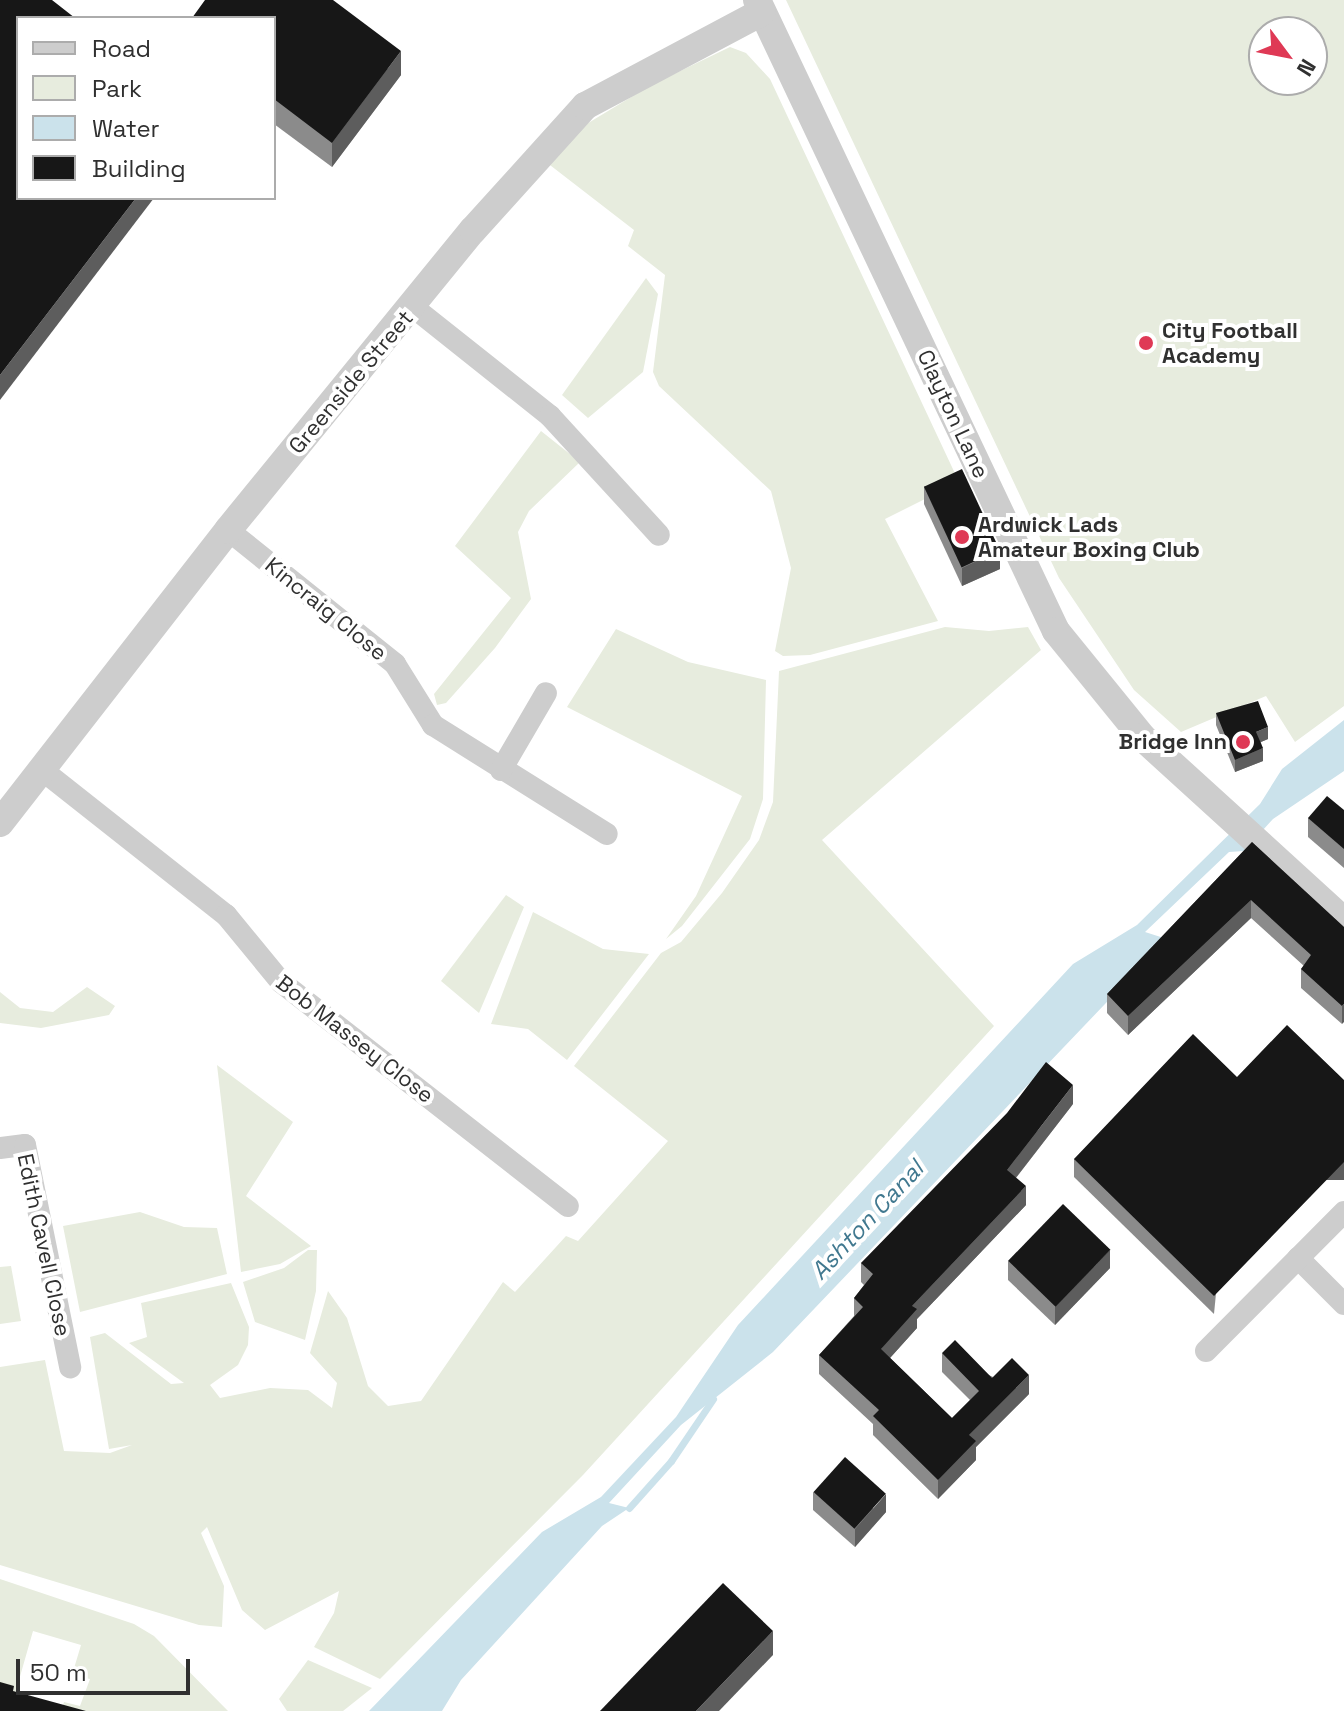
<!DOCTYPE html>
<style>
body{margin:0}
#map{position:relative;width:1344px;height:1711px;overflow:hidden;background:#fff;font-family:"Space Grotesk",sans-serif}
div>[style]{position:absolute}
.green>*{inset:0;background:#e7ecde}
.water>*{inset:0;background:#cbe2eb}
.stream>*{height:7px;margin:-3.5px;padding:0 3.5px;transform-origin:3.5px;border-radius:3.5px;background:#cbe2eb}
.minor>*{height:22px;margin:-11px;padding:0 11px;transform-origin:11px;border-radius:11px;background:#cdcdcd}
.tertiary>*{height:28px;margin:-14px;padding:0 14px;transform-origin:14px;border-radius:14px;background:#cdcdcd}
.wall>*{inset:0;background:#8b8b8b}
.shaded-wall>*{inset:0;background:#5d5d5d;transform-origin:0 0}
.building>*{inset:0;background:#171717;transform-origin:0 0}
.dots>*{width:22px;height:22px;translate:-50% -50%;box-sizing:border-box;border:4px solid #fff;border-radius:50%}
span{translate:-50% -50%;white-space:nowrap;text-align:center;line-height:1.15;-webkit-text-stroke:8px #fff;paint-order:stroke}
.poi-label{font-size:22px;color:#303030;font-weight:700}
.left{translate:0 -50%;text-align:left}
.right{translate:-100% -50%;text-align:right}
.street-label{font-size:22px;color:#303030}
.water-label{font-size:24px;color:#40788f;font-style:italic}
.legend{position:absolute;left:16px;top:16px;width:260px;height:184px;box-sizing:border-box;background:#fff;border:2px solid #acacac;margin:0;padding:10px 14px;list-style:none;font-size:24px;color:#303030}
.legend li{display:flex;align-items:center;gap:16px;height:40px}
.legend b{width:40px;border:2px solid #acacac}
.north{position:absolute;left:1248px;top:16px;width:80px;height:80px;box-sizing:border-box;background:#fff;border:2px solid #acacac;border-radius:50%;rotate:122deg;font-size:22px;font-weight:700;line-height:32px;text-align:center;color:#303030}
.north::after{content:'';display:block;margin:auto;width:28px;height:36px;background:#df3955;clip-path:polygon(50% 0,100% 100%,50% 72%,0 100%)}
.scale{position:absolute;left:16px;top:1659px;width:174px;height:36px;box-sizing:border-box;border:4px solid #303030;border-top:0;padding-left:10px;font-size:24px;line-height:28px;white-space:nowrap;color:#303030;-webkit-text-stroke:6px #fff;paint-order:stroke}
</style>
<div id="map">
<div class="green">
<div style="clip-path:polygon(evenodd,786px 0,1344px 0,1344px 706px,1295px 742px,1266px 696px,1181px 732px,1134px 690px,1059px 578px,786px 0,1264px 32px,1312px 32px,1312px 80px,1264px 80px,1264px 32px)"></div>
<div style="clip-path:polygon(730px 47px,746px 53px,770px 79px,959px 482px,885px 519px,938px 621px,810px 655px,783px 656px,775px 651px,791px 568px,771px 491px,659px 386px,653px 372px,665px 275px,628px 246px,634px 230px,546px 162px,580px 128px,651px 85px)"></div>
<div style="clip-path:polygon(646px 278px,658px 294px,643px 372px,588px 418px,562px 395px)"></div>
<div style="clip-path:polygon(541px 431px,580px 462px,529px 511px,518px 532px,531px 599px,495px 648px,446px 703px,437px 705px,434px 694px,511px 598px,455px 546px)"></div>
<div style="clip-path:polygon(945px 627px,989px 631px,1028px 627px,1041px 650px,822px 840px,994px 1026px,583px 1475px,380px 1679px,314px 1647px,334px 1613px,339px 1591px,265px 1630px,242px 1610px,207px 1527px,201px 1533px,224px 1586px,222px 1627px,199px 1625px,0 1565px,0 1367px,45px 1360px,64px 1451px,110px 1453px,132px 1445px,109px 1449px,90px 1337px,105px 1333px,171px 1384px,184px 1383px,129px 1343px,147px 1337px,141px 1303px,231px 1283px,249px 1327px,248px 1345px,238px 1365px,210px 1385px,220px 1398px,270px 1388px,308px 1390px,332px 1408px,337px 1383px,310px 1353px,328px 1291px,347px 1318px,368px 1386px,388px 1406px,421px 1401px,503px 1282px,515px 1292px,566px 1236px,578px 1241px,668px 1141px,574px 1066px,661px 953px,681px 942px,722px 893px,759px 840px,773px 802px,779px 671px)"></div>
<div style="clip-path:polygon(616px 629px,688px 662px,766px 680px,763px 799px,750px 839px,682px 926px,666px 939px,696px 896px,742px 796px,567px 707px)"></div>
<div style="clip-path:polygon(506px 895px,524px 907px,479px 1013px,441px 981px)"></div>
<div style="clip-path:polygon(533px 912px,603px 949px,649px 954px,567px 1060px,528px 1029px,491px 1024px)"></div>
<div style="clip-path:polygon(87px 987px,115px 1006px,109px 1015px,41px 1028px,0 1023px,0 992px,20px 1008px,53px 1012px)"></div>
<div style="clip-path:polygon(217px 1065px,293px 1122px,246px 1196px,311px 1246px,280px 1264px,241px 1272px)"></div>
<div style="clip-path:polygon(140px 1212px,184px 1227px,217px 1228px,227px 1274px,80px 1312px,63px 1226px)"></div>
<div style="clip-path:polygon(308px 1250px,317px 1250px,316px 1291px,305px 1340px,255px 1322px,243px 1282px,284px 1268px)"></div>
<div style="clip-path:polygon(11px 1266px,21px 1321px,0 1324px,0 1267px)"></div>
<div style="clip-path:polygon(0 1579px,134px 1624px,154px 1636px,228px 1711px,61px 1711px,64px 1702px,80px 1706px,90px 1679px,72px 1675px,81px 1645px,33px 1631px,13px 1701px,0 1698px)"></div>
<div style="clip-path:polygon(308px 1660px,372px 1688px,343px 1711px,287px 1711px,279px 1699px)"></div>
</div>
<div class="water">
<div style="clip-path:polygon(1344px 720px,1344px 771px,1273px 819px,1244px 851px,1229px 852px,1145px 932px,1167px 939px,773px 1352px,681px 1425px,609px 1503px,629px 1508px,602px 1526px,461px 1680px,442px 1711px,369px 1711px,542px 1532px,601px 1497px,676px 1417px,738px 1325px,1073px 964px,1137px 925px,1260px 804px,1282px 769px)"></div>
</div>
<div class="stream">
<div style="left:629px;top:1508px;width:63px;rotate:-48.2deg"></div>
<div style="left:671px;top:1461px;width:75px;rotate:-55.9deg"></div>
</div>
<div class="minor">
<div style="left:413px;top:307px;width:175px;rotate:38.5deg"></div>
<div style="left:550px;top:416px;width:161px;rotate:47.5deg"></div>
<div style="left:228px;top:530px;width:214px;rotate:38.7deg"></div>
<div style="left:395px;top:664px;width:72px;rotate:58.1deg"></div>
<div style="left:433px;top:725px;width:205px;rotate:32.1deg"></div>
<div style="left:41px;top:769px;width:236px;rotate:38.3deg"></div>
<div style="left:226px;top:915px;width:87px;rotate:50.6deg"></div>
<div style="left:281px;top:982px;width:364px;rotate:38deg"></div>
<div style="left:501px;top:770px;width:89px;rotate:-59.7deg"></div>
<div style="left:0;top:1148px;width:25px;rotate:-7deg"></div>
<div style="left:25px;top:1145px;width:227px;rotate:78.5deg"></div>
<div style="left:1298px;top:1258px;width:65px;rotate:45deg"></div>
<div style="left:1206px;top:1351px;width:196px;rotate:-45.2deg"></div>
</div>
<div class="tertiary">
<div style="left:757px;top:0;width:698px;rotate:64.65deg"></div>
<div style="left:1056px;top:631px;width:136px;rotate:50.9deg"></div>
<div style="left:1142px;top:737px;width:273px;rotate:42.3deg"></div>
<div style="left:0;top:823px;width:371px;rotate:-52.1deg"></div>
<div style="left:228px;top:530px;width:387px;rotate:-50.8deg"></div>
<div style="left:473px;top:230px;width:167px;rotate:-47.9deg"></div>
<div style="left:585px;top:106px;width:200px;rotate:-28deg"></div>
</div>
<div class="wall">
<div style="clip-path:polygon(274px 18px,401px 75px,332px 167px,274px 124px)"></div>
<div style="clip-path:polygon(924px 486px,1000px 569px,962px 586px,924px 504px)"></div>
<div style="clip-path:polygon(1216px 713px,1268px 739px,1261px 742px,1263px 761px,1235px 772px,1216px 725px)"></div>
<div style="clip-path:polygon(1344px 810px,1344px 868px,1308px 837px,1308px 818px)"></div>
<div style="clip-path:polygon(1252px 842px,1344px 927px,1342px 1024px,1301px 988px,1301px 969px,1304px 966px,1251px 918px,1128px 1035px,1107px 1013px,1107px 994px)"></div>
<div style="clip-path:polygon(1237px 1077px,1214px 1314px,1074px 1177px,1074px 1159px)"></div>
<div style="clip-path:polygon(1073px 1104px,1016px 1178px,1026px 1205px,917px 1319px,917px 1328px,890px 1358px,952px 1418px,970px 1400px,942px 1372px,942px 1353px,1029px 1394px,976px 1447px,976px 1460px,938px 1499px,873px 1435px,873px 1424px,819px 1374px,819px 1355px,854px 1316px,854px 1298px,864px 1285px,861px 1282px,861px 1263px)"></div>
<div style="clip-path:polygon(1008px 1261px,1110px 1268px,1055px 1325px,1008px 1280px)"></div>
<div style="clip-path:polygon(813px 1492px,886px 1512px,855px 1547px,813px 1510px)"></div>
</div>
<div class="shaded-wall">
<div style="clip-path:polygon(401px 51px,401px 75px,332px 167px,332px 143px)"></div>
<div style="clip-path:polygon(136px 198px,154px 198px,0 400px,0 375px)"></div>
<div style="clip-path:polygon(1000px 550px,1000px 569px,962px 586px,962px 568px)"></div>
<div style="clip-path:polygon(1268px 727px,1268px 739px,1256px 744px,1256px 732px)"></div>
<div style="clip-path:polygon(1263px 748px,1263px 761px,1235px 772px,1235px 760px)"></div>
<div style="clip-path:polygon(1251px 900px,1251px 918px,1128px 1035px,1128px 1016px)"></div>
<div style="clip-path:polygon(1344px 1004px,1344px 1022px,1342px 1024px,1342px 1006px)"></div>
<div style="clip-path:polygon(1073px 1085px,1073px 1104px,1007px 1189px,1007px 1170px)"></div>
<div style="left:1344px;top:1162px;width:18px;height:187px;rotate:90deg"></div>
<div style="clip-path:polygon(1026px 1186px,1026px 1205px,917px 1319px,917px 1328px,881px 1368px,881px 1349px,912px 1306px)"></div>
<div style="clip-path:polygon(1110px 1250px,1110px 1268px,1055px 1325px,1055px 1307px)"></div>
<div style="clip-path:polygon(1029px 1375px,1029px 1394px,976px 1447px,976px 1460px,938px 1499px,938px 1480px,969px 1435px)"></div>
<div style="clip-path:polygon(886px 1494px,886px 1512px,855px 1547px,855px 1529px)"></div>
<div style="clip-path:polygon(773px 1631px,773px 1655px,719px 1711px,696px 1711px)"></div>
</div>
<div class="building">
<div style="clip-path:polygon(0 0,52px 0,75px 18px,18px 18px,18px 198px,136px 198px,0 375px)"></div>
<div style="clip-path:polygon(205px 0,333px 0,401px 51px,332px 143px,274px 99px,274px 18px,192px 18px)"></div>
<div style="left:962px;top:469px;width:89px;height:42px;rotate:65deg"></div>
<div style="clip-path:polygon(1258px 701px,1268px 727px,1256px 732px,1263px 748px,1235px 760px,1216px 713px)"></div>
<div style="clip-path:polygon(1327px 796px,1344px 810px,1344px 849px,1308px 818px)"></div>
<div style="clip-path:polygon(1252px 842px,1344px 927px,1344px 1004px,1342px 1006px,1301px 969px,1311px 955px,1251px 900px,1128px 1016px,1107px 994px)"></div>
<div style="clip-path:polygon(1287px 1025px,1344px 1080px,1344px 1162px,1214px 1296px,1074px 1159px,1193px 1034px,1237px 1077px)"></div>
<div style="clip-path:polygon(1046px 1062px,1073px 1085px,1007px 1170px,1026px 1186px,912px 1306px,917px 1309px,881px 1349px,952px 1418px,979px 1391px,942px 1353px,955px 1340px,992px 1378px,1012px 1358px,1029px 1375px,969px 1435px,976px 1441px,938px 1480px,873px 1416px,879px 1410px,819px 1355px,863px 1307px,854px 1298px,873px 1274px,861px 1263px,1007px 1113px)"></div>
<div style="left:1063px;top:1204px;width:66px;height:79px;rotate:44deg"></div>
<div style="left:845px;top:1457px;width:55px;height:47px;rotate:42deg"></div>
<div style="clip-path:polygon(723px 1583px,773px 1631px,696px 1711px,600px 1711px)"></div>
<div style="clip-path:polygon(0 1682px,14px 1686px,13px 1691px,86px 1711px,0 1711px)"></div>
</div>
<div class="dots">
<div style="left:1146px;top:343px;background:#df3955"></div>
<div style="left:962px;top:537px;background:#df3955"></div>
<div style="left:1243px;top:742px;background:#df3955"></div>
</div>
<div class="poi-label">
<span class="left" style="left:1162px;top:343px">City Football<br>Academy</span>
<span class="left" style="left:978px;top:537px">Ardwick Lads<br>Amateur Boxing Club</span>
<span class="right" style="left:1227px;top:742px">Bridge Inn</span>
</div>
<div class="street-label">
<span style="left:351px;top:382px;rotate:-50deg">Greenside Street</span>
<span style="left:953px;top:414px;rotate:65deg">Clayton Lane</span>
<span style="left:326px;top:609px;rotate:39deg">Kincraig Close</span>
<span style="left:355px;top:1039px;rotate:38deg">Bob Massey Close</span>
<span style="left:44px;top:1245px;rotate:78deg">Edith Cavell Close</span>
</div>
<div class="water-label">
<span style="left:867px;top:1220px;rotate:-47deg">Ashton Canal</span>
</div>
<ul class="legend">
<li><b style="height:10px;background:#cdcdcd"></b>Road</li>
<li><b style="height:22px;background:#e7ecde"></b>Park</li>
<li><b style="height:22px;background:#cbe2eb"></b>Water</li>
<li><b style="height:22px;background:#171717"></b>Building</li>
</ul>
<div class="north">N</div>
<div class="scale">50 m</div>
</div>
